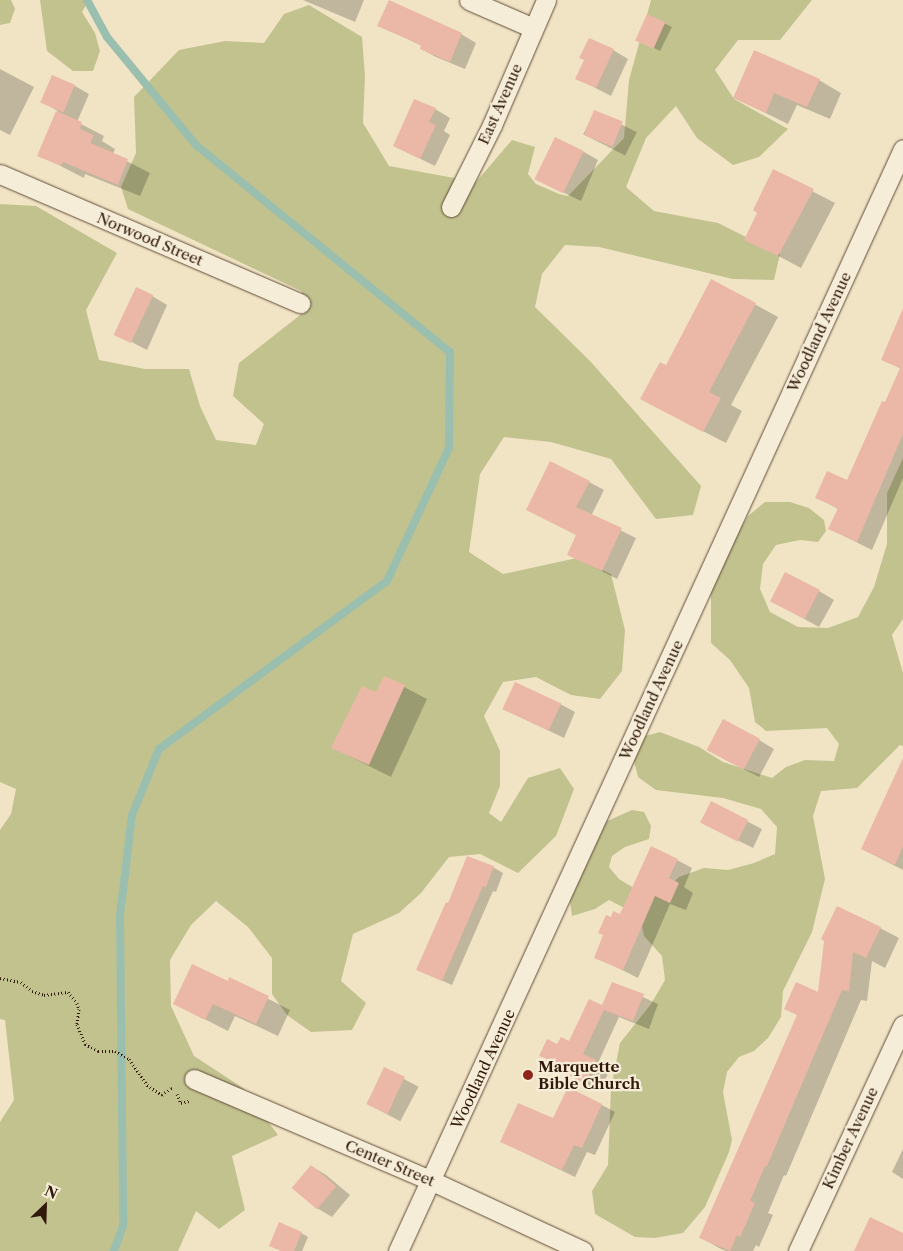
<!DOCTYPE html>
<style>
body{margin:0}
#map{position:relative;width:903px;height:1251px;overflow:hidden;background:#f1e4c5;font-family:"Libre Caslon Text",serif}
div>[style]{position:absolute}
.green>*{inset:0;background:#c2c28f}
.shadow>*{inset:0;background:#0003;transform-origin:0 0}
.stream>*{height:8px;margin:-4px;padding:0 4px;transform-origin:4px;border-radius:4px;background:#9bbfaf}
.building>*{inset:0;background:#ebb7a6;transform-origin:0 0}
.path>*{height:3px;margin-top:-1.5px;transform-origin:0;background:repeating-linear-gradient(90deg,#311a09 0 1px,transparent 0 3.5px)}
.roads{filter:drop-shadow(0 0 1px #614c38) drop-shadow(0 0 1px #614c38)}
.street>*{height:19px;margin:-9.5px;padding:0 9.5px;transform-origin:9.5px;border-radius:9.5px;background:#f6edd9}
.dots>*{width:14px;height:14px;translate:-50% -50%;box-sizing:border-box;border:2px solid #f6edd9;border-radius:50%}
span{translate:-50% -50%;white-space:nowrap;text-align:center;line-height:1.15;-webkit-text-stroke:4.5px #f6edd9;paint-order:stroke}
.street-label{font-size:15px;color:#311a09}
.poi-label{font-size:15px;color:#311a09;font-weight:700}
.left{translate:0 -50%;text-align:left}
.north{position:absolute;left:20px;top:1181px;width:50px;height:50px;-webkit-text-stroke:4px #f6edd9;paint-order:stroke;rotate:24deg;font-size:14px;font-weight:700;line-height:20px;text-align:center;color:#311a09}
.north::after{content:'';display:block;margin:auto;width:18px;height:22px;background:#311a09;clip-path:polygon(50% 0,100% 100%,50% 72%,0 100%)}
</style>
<div id="map">
<div class="green">
<div style="clip-path:polygon(0 0,11px 0,15px 9px,10px 23px,0 25px)"></div>
<div style="clip-path:polygon(40px 0,89px 0,82px 12px,95px 33px,100px 51px,93px 71px,73px 71px,47px 51px)"></div>
<div style="clip-path:polygon(651px 0,812px 0,780px 40px,738px 40px,715px 70px,734px 99px,788px 129px,759px 157px,733px 165px,697px 138px,676px 106px,646px 138px,626px 187px,654px 211px,718px 223px,780px 254px,774px 280px,733px 279px,599px 247px,565px 245px,542px 274px,535px 307px,590px 361px,701px 486px,693px 515px,656px 519px,611px 459px,551px 442px,504px 437px,480px 474px,469px 552px,503px 574px,577px 558px,611px 574px,625px 630px,622px 671px,600px 699px,571px 695px,536px 677px,503px 682px,484px 716px,500px 751px,500px 786px,489px 813px,501px 822px,528px 778px,560px 768px,574px 789px,556px 836px,518px 873px,480px 854px,449px 857px,421px 893px,399px 913px,353px 934px,341px 981px,366px 1003px,352px 1030px,311px 1032px,287px 1015px,272px 994px,272px 958px,248px 927px,216px 901px,191px 925px,170px 960px,171px 1006px,194px 1056px,243px 1088px,278px 1135px,232px 1156px,245px 1210px,219px 1229px,196px 1211px,178px 1251px,0 1251px,0 1122px,14px 1100px,5px 1020px,0 1019px,0 830px,11px 814px,16px 789px,0 782px,0 204px,36px 206px,117px 253px,86px 310px,99px 360px,145px 369px,189px 369px,200px 406px,216px 440px,256px 445px,264px 424px,233px 396px,239px 363px,309px 308px,301px 291px,128px 209px,121px 187px,136px 153px,134px 97px,179px 50px,225px 41px,264px 43px,284px 14px,309px 5px,362px 37px,365px 76px,363px 123px,389px 166px,476px 182px,512px 140px,535px 147px,528px 174px,536px 184px,559px 194px,568px 196px,624px 138px,629px 80px)"></div>
<div style="clip-path:polygon(903px 458px,903px 619px,892px 635px,903px 673px,903px 746px,900px 745px,857px 788px,821px 791px,813px 816px,825px 879px,812px 932px,783px 991px,781px 1017px,768px 1038px,754px 1051px,739px 1057px,727px 1072px,723px 1092px,732px 1140px,729px 1152px,705px 1207px,683px 1233px,655px 1238px,635px 1237px,595px 1214px,592px 1191px,608px 1165px,611px 1088px,620px 1043px,651px 1004px,665px 980px,662px 956px,644px 936px,640px 916px,609px 900px,595px 909px,572px 916px,569px 894px,605px 822px,632px 810px,644px 812px,651px 826px,649px 839px,625px 847px,612px 856px,609px 867px,619px 879px,642px 893px,662px 894px,679px 877px,704px 868px,728px 870px,754px 863px,775px 854px,777px 827px,761px 809px,723px 798px,656px 790px,638px 777px,633px 757px,645px 736px,660px 732px,699px 747px,723px 762px,772px 778px,786px 767px,805px 760px,834px 761px,839px 744px,827px 728px,766px 731px,755px 722px,749px 688px,730px 660px,711px 643px,711px 590px,730px 546px,748px 516px,765px 502px,790px 502px,809px 508px,824px 520px,826px 531px,818px 542px,800px 540px,776px 545px,763px 564px,760px 589px,770px 612px,798px 627px,828px 628px,858px 617px,874px 587px,887px 544px,887px 493px)"></div>
</div>
<div class="shadow">
<div style="clip-path:polygon(303px 0,364px 0,355px 22px)"></div>
<div style="clip-path:polygon(648px 15px,672px 27px,660px 51px,644px 43px)"></div>
<div style="clip-path:polygon(379px 25px,461px 34px,476px 43px,465px 69px,436px 57px,421px 49px,422px 46px)"></div>
<div style="clip-path:polygon(613px 50px,628px 59px,611px 96px,576px 78px)"></div>
<div style="clip-path:polygon(0 69px,34px 87px,10px 135px,0 130px)"></div>
<div style="clip-path:polygon(819px 80px,841px 93px,830px 119px,797px 105px,788px 124px,735px 98px)"></div>
<div style="clip-path:polygon(75px 86px,89px 94px,77px 122px,104px 136px,102px 141px,115px 149px,113px 154px,150px 173px,140px 196px,85px 174px,84px 178px,39px 155px,58px 111px,42px 102px)"></div>
<div style="clip-path:polygon(435px 109px,450px 118px,444px 131px,450px 135px,435px 166px,394px 146px)"></div>
<div style="left:595px;top:111px;width:47px;height:26px;rotate:27deg"></div>
<div style="clip-path:polygon(584px 152px,598px 160px,581px 201px,538px 180px)"></div>
<div style="clip-path:polygon(773px 171px,835px 203px,801px 268px,746px 239px,759px 212px)"></div>
<div style="clip-path:polygon(712px 281px,778px 317px,731px 405px,742px 411px,726px 443px,664px 411px,666px 367px)"></div>
<div style="clip-path:polygon(152px 296px,167px 305px,147px 350px,116px 334px)"></div>
<div style="clip-path:polygon(903px 337px,903px 478px,872px 550px,830px 529px,838px 509px,817px 497px,848px 481px,901px 369px,883px 359px)"></div>
<div style="clip-path:polygon(589px 482px,604px 490px,591px 516px,636px 538px,617px 579px,568px 554px,577px 535px,528px 510px)"></div>
<div style="clip-path:polygon(819px 591px,834px 600px,819px 627px,786px 609px)"></div>
<div style="clip-path:polygon(385px 677px,427px 699px,391px 777px,333px 748px,377px 694px)"></div>
<div style="clip-path:polygon(560px 704px,575px 712px,564px 738px,504px 709px)"></div>
<div style="clip-path:polygon(759px 740px,774px 749px,759px 777px,722px 758px)"></div>
<div style="clip-path:polygon(903px 761px,903px 870px,862px 849px)"></div>
<div style="clip-path:polygon(711px 803px,762px 829px,753px 848px,717px 830px)"></div>
<div style="clip-path:polygon(677px 860px,692px 868px,684px 887px,693px 893px,686px 910px,670px 904px,638px 978px,596px 957px,611px 919px,621px 916px)"></div>
<div style="clip-path:polygon(493px 867px,503px 873px,496px 892px,493px 891px,452px 985px,418px 970px,449px 905px)"></div>
<div style="clip-path:polygon(880px 928px,899px 938px,885px 968px,872px 961px,867px 1001px,861px 1000px,786px 1176px,784px 1175px,768px 1213px,773px 1215px,759px 1247px,756px 1245px,753px 1251px,726px 1251px,719px 1248px,700px 1237px,819px 994px,825px 940px)"></div>
<div style="clip-path:polygon(230px 979px,290px 1010px,278px 1036px,235px 1016px,228px 1031px,175px 1004px,228px 983px)"></div>
<div style="clip-path:polygon(612px 983px,658px 1004px,649px 1029px,619px 1017px,598px 1063px,610px 1069px,600px 1091px,551px 1066px,553px 1062px,541px 1055px,558px 1045px,570px 1043px,603px 1006px)"></div>
<div style="left:385px;top:1069px;width:38px;height:39px;rotate:28deg"></div>
<div style="clip-path:polygon(602px 1105px,615px 1112px,595px 1155px,587px 1152px,575px 1177px,502px 1142px,553px 1120px)"></div>
<div style="clip-path:polygon(903px 1149px,903px 1179px,892px 1172px)"></div>
<div style="clip-path:polygon(311px 1166px,326px 1175px,350px 1195px,332px 1217px,317px 1208px,293px 1188px)"></div>
<div style="clip-path:polygon(301px 1233px,308px 1237px,302px 1251px,281px 1251px)"></div>
</div>
<div class="stream">
<div style="left:87px;top:0;width:42px;rotate:61.6deg"></div>
<div style="left:107px;top:37px;width:140px;rotate:50.5deg"></div>
<div style="left:196px;top:145px;width:328px;rotate:39.2deg"></div>
<div style="left:450px;top:352px;width:96px;rotate:90.6deg"></div>
<div style="left:449px;top:448px;width:147px;rotate:115deg"></div>
<div style="left:387px;top:581px;width:283px;rotate:143.6deg"></div>
<div style="left:159px;top:749px;width:71px;rotate:112.2deg"></div>
<div style="left:132px;top:815px;width:102px;rotate:96.8deg"></div>
<div style="left:120px;top:916px;width:310px;rotate:89.4deg"></div>
<div style="left:123px;top:1226px;width:27px;rotate:110deg"></div>
</div>
<div class="building">
<div style="clip-path:polygon(389px 0,462px 33px,450px 62px,420px 49px,421px 45px,377px 26px)"></div>
<div style="left:647px;top:14px;width:20px;height:29px;rotate:24deg"></div>
<div style="clip-path:polygon(589px 38px,614px 49px,596px 88px,575px 79px,584px 60px,579px 58px)"></div>
<div style="clip-path:polygon(754px 50px,820px 79px,807px 107px,774px 93px,766px 113px,733px 98px)"></div>
<div style="left:52px;top:75px;width:25px;height:30px;rotate:23deg"></div>
<div style="clip-path:polygon(414px 99px,436px 108px,429px 122px,436px 125px,420px 159px,393px 146px)"></div>
<div style="left:594px;top:110px;width:31px;height:27px;rotate:22deg"></div>
<div style="clip-path:polygon(56px 111px,82px 122px,80px 129px,94px 135px,90px 143px,128px 159px,118px 185px,63px 162px,61px 166px,37px 156px)"></div>
<div style="left:555px;top:137px;width:32px;height:47px;rotate:26deg"></div>
<div style="clip-path:polygon(773px 169px,814px 189px,778px 256px,744px 240px,757px 213px,753px 210px)"></div>
<div style="clip-path:polygon(711px 279px,756px 303px,709px 392px,721px 398px,703px 432px,640px 399px,660px 362px,666px 365px)"></div>
<div style="left:136px;top:287px;width:19px;height:53px;rotate:25deg"></div>
<div style="clip-path:polygon(903px 308px,903px 434px,857px 542px,828px 529px,838px 508px,815px 498px,827px 471px,847px 480px,882px 401px,885px 402px,900px 368px,881px 360px)"></div>
<div style="clip-path:polygon(550px 461px,590px 481px,576px 507px,622px 528px,602px 571px,567px 555px,576px 535px,526px 510px)"></div>
<div style="left:785px;top:572px;width:39px;height:33px;rotate:27deg"></div>
<div style="clip-path:polygon(384px 676px,405px 685px,369px 765px,331px 748px,362px 686px,376px 692px)"></div>
<div style="left:515px;top:682px;width:51px;height:30px;rotate:25deg"></div>
<div style="left:723px;top:719px;width:42px;height:35px;rotate:28deg"></div>
<div style="clip-path:polygon(903px 758px,903px 846px,895px 865px,861px 849px)"></div>
<div style="left:711px;top:801px;width:42px;height:24px;rotate:27deg"></div>
<div style="clip-path:polygon(651px 846px,678px 859px,669px 878px,679px 883px,670px 903px,655px 896px,623px 970px,594px 958px,603px 935px,598px 933px,606px 915px,611px 917px,613px 911px,620px 914px)"></div>
<div style="clip-path:polygon(467px 856px,494px 866px,486px 887px,483px 886px,442px 981px,416px 970px,446px 902px,448px 903px)"></div>
<div style="clip-path:polygon(837px 906px,881px 927px,866px 958px,853px 952px,849px 991px,842px 990px,767px 1166px,765px 1166px,750px 1201px,755px 1203px,740px 1237px,737px 1235px,730px 1251px,699px 1238px,797px 1015px,784px 1009px,796px 982px,818px 992px,824px 941px,821px 939px)"></div>
<div style="clip-path:polygon(192px 964px,228px 981px,229px 977px,269px 996px,256px 1024px,213px 1004px,205px 1020px,173px 1004px)"></div>
<div style="clip-path:polygon(612px 982px,644px 994px,633px 1021px,604px 1010px,583px 1054px,596px 1060px,585px 1083px,550px 1067px,552px 1061px,539px 1056px,547px 1039px,557px 1044px,561px 1037px,569px 1041px,589px 999px,602px 1005px)"></div>
<div style="left:384px;top:1067px;width:23px;height:41px;rotate:25deg"></div>
<div style="clip-path:polygon(568px 1087px,602px 1104px,582px 1148px,574px 1145px,562px 1170px,500px 1142px,518px 1103px,553px 1118px)"></div>
<div style="left:311px;top:1165px;width:33px;height:30px;rotate:40deg"></div>
<div style="clip-path:polygon(870px 1217px,903px 1233px,903px 1251px,854px 1251px)"></div>
<div style="clip-path:polygon(279px 1222px,302px 1232px,294px 1251px,281px 1251px,269px 1246px)"></div>
</div>
<div class="path">
<div style="left:0;top:978px;width:21px;rotate:11deg"></div>
<div style="left:21px;top:982px;width:14px;rotate:39deg"></div>
<div style="left:32px;top:991px;width:13px;rotate:18deg"></div>
<div style="left:44px;top:995px;width:24px;rotate:-7deg"></div>
<div style="left:68px;top:992px;width:14px;rotate:51deg"></div>
<div style="left:77px;top:1003px;width:6px;rotate:72deg"></div>
<div style="left:79px;top:1009px;width:15px;rotate:98deg"></div>
<div style="left:77px;top:1024px;width:22px;rotate:68deg"></div>
<div style="left:85px;top:1044px;width:15px;rotate:28deg"></div>
<div style="left:98px;top:1051px;width:17px"></div>
<div style="left:115px;top:1051px;width:16px;rotate:30deg"></div>
<div style="left:129px;top:1059px;width:32px;rotate:55deg"></div>
<div style="left:147px;top:1085px;width:18px;rotate:34deg"></div>
<div style="left:162px;top:1095px;width:11px;rotate:-38deg"></div>
<div style="left:171px;top:1088px;width:3px;rotate:18deg"></div>
<div style="left:177px;top:1094px;width:10px;rotate:66deg"></div>
<div style="left:181px;top:1103px;width:8px;rotate:-14deg"></div>
</div>
<div class="roads">
<div class="street">
<div style="left:469px;top:0;width:70px;rotate:23.6deg"></div>
<div style="left:0;top:174px;width:327px;rotate:23.3deg"></div>
<div style="left:451px;top:207px;width:92px;rotate:-63.4deg"></div>
<div style="left:492px;top:125px;width:136px;rotate:-66.6deg"></div>
<div style="left:194px;top:1079px;width:259px;rotate:23.2deg"></div>
<div style="left:432px;top:1181px;width:166px;rotate:24.9deg"></div>
<div style="left:398px;top:1251px;width:1212px;rotate:-65.38deg"></div>
<div style="left:798px;top:1251px;width:249px;rotate:-65.1deg"></div>
</div>
</div>
<div class="dots">
<div style="left:528px;top:1075px;background:#8f2418"></div>
</div>
<div class="street-label">
<span style="left:500px;top:104px;rotate:-66deg">East Avenue</span>
<span style="left:150px;top:239px;rotate:23deg">Norwood Street</span>
<span style="left:819px;top:332px;rotate:-65deg">Woodland Avenue</span>
<span style="left:651px;top:700px;rotate:-65deg">Woodland Avenue</span>
<span style="left:483px;top:1069px;rotate:-65deg">Woodland Avenue</span>
<span style="left:850px;top:1138px;rotate:-65deg">Kimber Avenue</span>
<span style="left:390px;top:1163px;rotate:23deg">Center Street</span>
</div>
<div class="poi-label">
<span class="left" style="left:538px;top:1075px">Marquette<br>Bible Church</span>
</div>
<div class="north">N</div>
</div>
